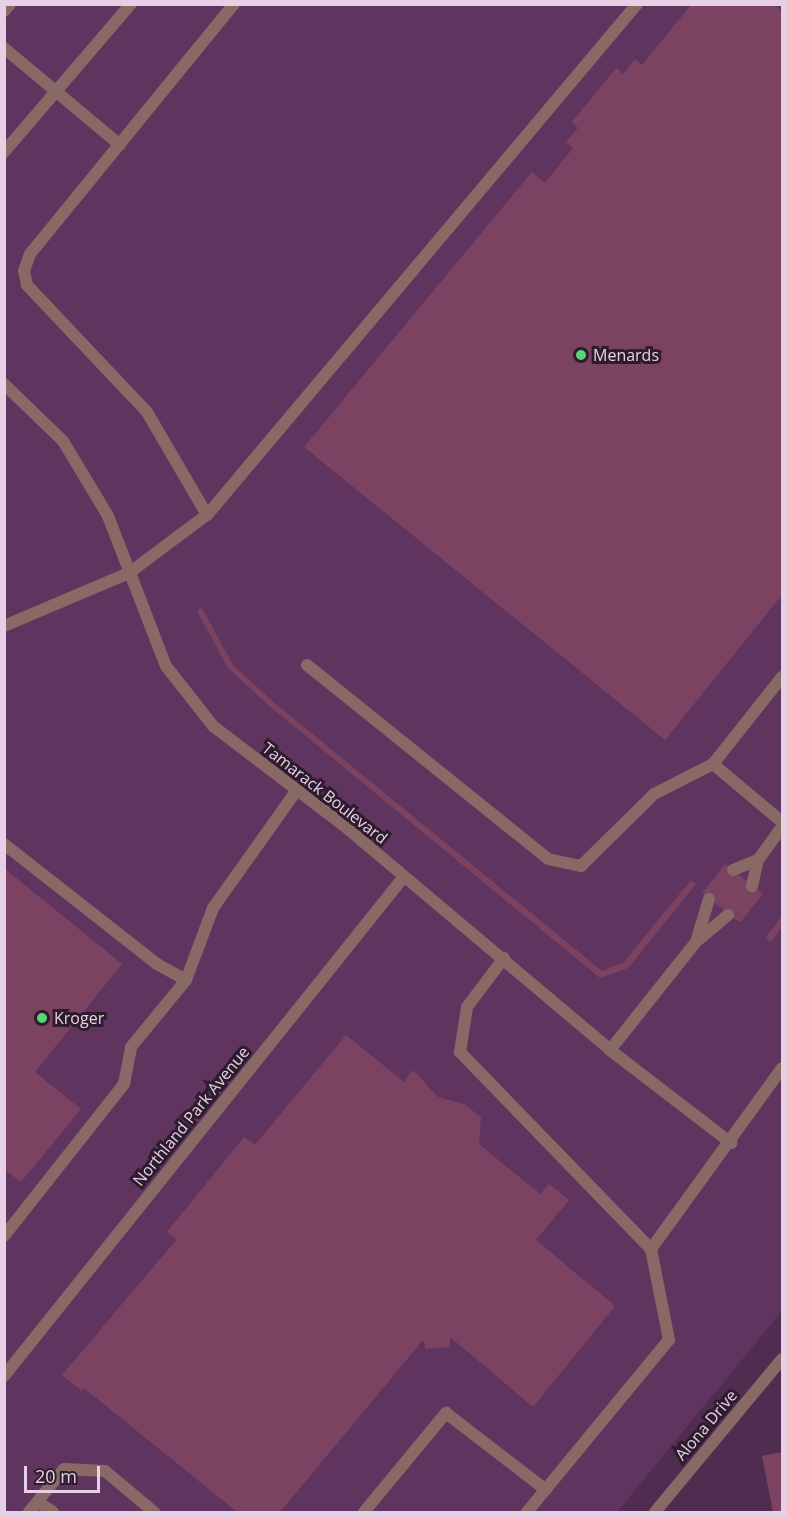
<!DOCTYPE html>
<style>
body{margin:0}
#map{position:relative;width:787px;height:1517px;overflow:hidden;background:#512c51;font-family:"Open Sans",sans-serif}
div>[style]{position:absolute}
.built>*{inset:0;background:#5f355f}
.building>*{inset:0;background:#7c4262;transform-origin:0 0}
.service>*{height:12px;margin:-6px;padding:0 6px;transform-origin:6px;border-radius:6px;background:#886965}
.minor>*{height:12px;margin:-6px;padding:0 6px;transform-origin:6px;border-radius:6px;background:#886965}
.dots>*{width:16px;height:16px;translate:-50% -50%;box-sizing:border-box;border:3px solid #2d1c2d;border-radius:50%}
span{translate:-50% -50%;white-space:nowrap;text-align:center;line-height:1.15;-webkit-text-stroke:6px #2d1c2d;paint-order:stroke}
.poi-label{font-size:16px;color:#e7d0e6}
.left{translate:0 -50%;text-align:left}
.street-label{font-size:16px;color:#e7d0e6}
.frame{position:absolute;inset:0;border:6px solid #e7d0e6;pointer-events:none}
.scale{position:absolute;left:24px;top:1466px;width:76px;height:27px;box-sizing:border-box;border:3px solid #e7d0e6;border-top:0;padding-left:8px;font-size:18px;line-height:21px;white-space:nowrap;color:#e7d0e6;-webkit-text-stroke:4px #2d1c2d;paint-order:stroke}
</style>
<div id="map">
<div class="built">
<div style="clip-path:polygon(5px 5px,782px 5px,782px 1311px,617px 1512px,5px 1512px)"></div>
</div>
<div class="building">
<div style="clip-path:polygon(691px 5px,775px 5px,782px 11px,782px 595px,665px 740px,304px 447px,532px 172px,545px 183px,573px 148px,566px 142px,578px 128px,572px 122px,616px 68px,623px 74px,635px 59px,642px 65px)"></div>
<div style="clip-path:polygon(202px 608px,233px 665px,271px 700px,602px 971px,624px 962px,691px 880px,696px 884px,628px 968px,600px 978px,267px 704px,228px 668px,197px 611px)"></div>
<div style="left:725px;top:864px;width:48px;height:37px;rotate:38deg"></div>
<div style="clip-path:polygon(4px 868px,122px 964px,35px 1072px,81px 1109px,21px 1182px,4px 1169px)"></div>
<div style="clip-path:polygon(782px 916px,782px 927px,771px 942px,765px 938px)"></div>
<div style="clip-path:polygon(346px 1035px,404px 1082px,413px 1070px,438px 1097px,464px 1104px,481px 1117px,479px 1144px,540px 1194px,549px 1184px,569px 1200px,536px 1240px,615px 1306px,533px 1407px,450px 1337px,450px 1347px,426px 1349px,423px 1340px,280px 1512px,237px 1512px,84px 1388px,82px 1391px,62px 1375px,177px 1239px,167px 1232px,244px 1137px,255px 1145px)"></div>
<div style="clip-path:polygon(782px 1452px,782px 1512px,773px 1512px,762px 1456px)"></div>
</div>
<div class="service">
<div style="left:4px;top:11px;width:9px;rotate:-49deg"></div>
<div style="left:4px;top:48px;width:151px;rotate:39.9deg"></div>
<div style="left:207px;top:515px;width:119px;rotate:-120.2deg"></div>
<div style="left:147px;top:412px;width:175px;rotate:-133.4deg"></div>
<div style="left:27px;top:285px;width:14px;rotate:-102deg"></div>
<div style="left:24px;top:271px;width:18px;rotate:-71deg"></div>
<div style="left:30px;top:254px;width:323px;rotate:-50.8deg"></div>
<div style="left:4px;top:626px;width:136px;rotate:-23deg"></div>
<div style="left:129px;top:573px;width:99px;rotate:-36.8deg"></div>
<div style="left:208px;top:514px;width:666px;rotate:-49.93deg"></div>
<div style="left:307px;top:665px;width:309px;rotate:38.8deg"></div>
<div style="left:548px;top:859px;width:34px;rotate:12deg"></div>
<div style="left:581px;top:866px;width:103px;rotate:-44.6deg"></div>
<div style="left:654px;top:794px;width:66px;rotate:-27deg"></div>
<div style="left:713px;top:764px;width:90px;rotate:40deg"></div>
<div style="left:713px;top:764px;width:111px;rotate:-51.6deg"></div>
<div style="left:4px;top:844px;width:194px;rotate:38.1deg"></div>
<div style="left:157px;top:964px;width:33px;rotate:29deg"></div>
<div style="left:758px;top:860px;width:41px;rotate:-54deg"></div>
<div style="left:733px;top:870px;width:27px;rotate:-22deg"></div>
<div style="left:758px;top:860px;width:27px;rotate:103deg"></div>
<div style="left:709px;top:899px;width:45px;rotate:106.8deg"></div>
<div style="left:696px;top:942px;width:42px;rotate:-40.2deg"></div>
<div style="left:504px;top:958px;width:61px;rotate:127.1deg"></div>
<div style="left:467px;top:1007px;width:46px;rotate:98.8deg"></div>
<div style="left:460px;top:1052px;width:274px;rotate:45.9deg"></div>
<div style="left:610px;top:1050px;width:138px;rotate:-51.5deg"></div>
<div style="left:4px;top:1236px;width:194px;rotate:-51.7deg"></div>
<div style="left:124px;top:1084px;width:38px;rotate:-79deg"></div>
<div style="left:131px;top:1047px;width:87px;rotate:-50.6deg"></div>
<div style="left:186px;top:980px;width:77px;rotate:-69.4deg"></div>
<div style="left:213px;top:908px;width:143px;rotate:-54.6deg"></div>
<div style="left:38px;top:1502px;width:18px;rotate:34deg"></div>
<div style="left:29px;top:1512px;width:55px;rotate:-50.9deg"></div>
<div style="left:64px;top:1469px;width:41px;rotate:2.8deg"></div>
<div style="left:105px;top:1471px;width:64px;rotate:39.9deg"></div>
<div style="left:364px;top:1512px;width:129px;rotate:-50.4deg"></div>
<div style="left:446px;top:1413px;width:126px;rotate:37.6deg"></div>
<div style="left:527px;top:1512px;width:223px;rotate:-50.5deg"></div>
<div style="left:669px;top:1340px;width:93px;rotate:-101.2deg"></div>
<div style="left:651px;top:1249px;width:223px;rotate:-54.1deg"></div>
</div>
<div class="minor">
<div style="left:4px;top:152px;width:195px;rotate:-49.4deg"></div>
<div style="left:4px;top:384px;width:82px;rotate:44deg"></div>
<div style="left:63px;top:441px;width:87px;rotate:59deg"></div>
<div style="left:108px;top:516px;width:161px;rotate:68.9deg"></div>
<div style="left:166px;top:666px;width:76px;rotate:51.9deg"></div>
<div style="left:213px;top:726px;width:170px;rotate:37.3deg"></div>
<div style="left:348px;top:829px;width:343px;rotate:40.1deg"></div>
<div style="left:610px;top:1050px;width:153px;rotate:37.5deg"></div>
<div style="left:4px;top:1376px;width:638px;rotate:-51.3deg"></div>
<div style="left:655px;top:1512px;width:199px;rotate:-50.3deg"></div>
</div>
<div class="dots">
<div style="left:581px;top:355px;background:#57d570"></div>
<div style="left:42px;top:1018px;background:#57d570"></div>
</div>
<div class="poi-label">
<span class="left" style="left:593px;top:355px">Menards</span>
<span class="left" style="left:54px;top:1018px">Kroger</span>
</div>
<div class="street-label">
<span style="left:325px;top:793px;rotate:38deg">Tamarack Boulevard</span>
<span style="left:191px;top:1116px;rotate:-51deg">Northland Park Avenue</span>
<span style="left:706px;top:1425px;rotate:-50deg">Alona Drive</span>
</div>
<div class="frame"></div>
<div class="scale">20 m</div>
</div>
